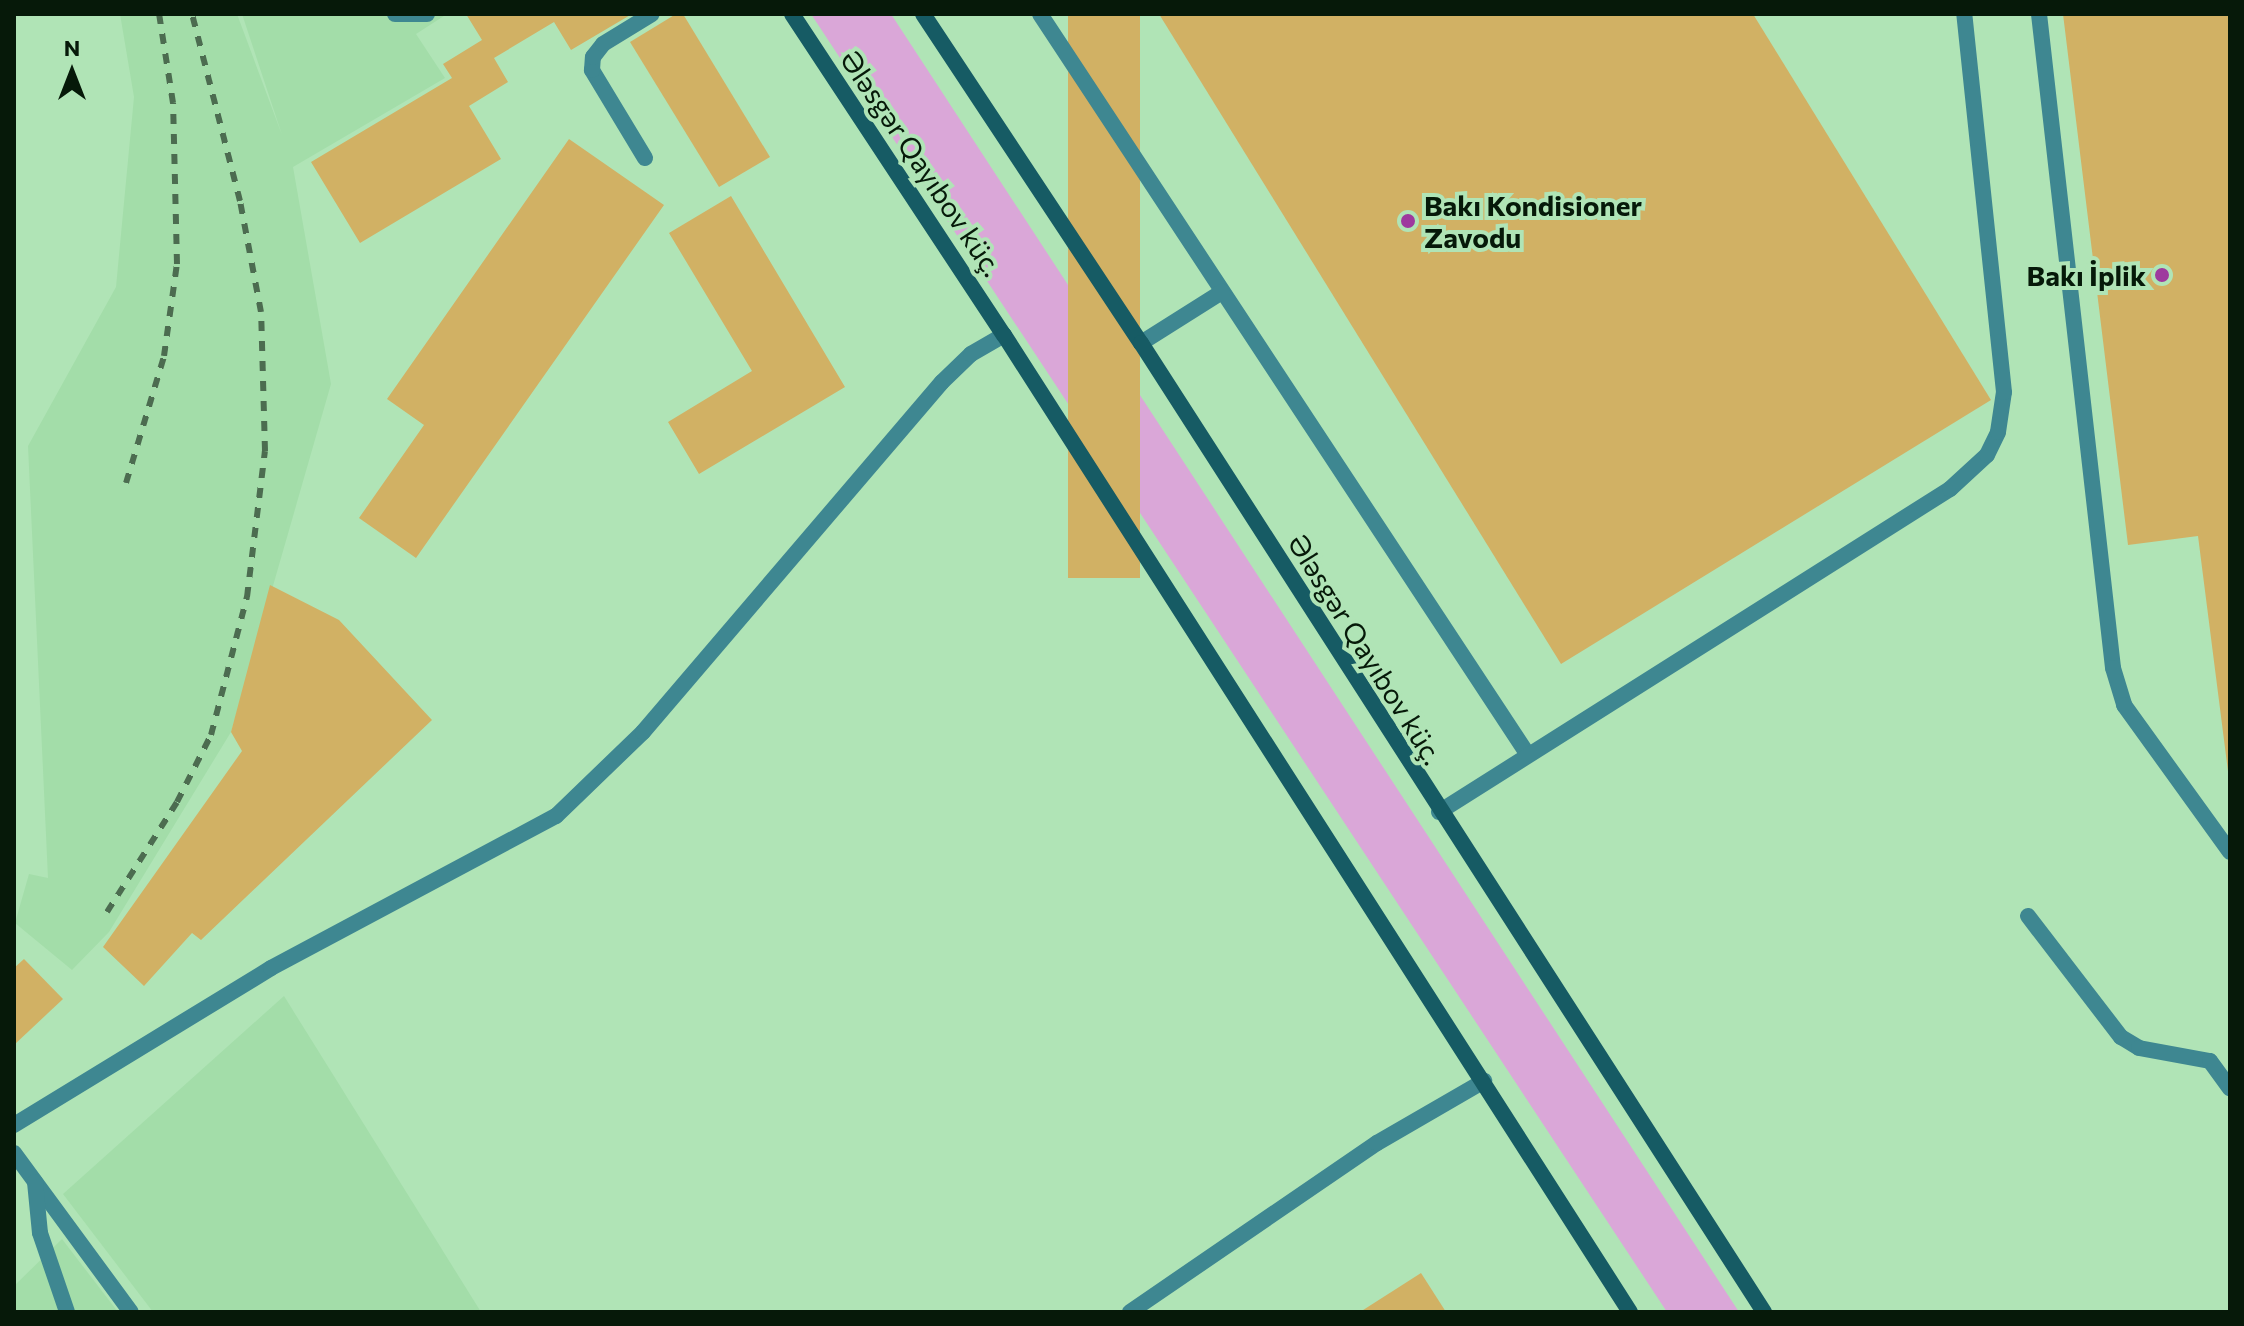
<!DOCTYPE html>
<meta charset="utf-8">
<style>
body{margin:0}
#map{position:relative;width:2244px;height:1326px;overflow:hidden;background:#b0e4b6;font-family:Commissioner,sans-serif}
div>[style]{position:absolute}
.built>*{inset:0;background:#a3dda9}
.green>*{inset:0;background:#daa7d8}
.building>*{inset:0;background:#d1b164;transform-origin:0 0}
.service>*{height:16px;margin:-8px;padding:0 8px;transform-origin:8px;border-radius:8px;background:#3e8791}
.minor>*{height:16px;margin:-8px;padding:0 8px;transform-origin:8px;border-radius:8px;background:#3e8791}
.secondary>*{height:16px;margin:-8px;padding:0 8px;transform-origin:8px;border-radius:8px;background:#165b64}
.rail>*{height:6px;margin-top:-3px;transform-origin:0;background:repeating-linear-gradient(90deg,#4c6c50 0 10px,transparent 0 20px)}
.dots>*{width:22px;height:22px;translate:-50% -50%;box-sizing:border-box;border:4px solid #b0e4b6;border-radius:50%}
span{translate:-50% -50%;white-space:nowrap;text-align:center;line-height:1.15;-webkit-text-stroke:8px #b0e4b6;paint-order:stroke}
.street-label{font-size:28px;color:#061909}
.poi-label{font-size:28px;color:#061909;font-weight:700}
.left{translate:0 -50%;text-align:left}
.right{translate:-100% -50%;text-align:right}
.frame{position:absolute;inset:0;border:16px solid #061909;pointer-events:none}
.north{position:absolute;left:32px;top:32px;width:80px;height:80px;-webkit-text-stroke:6px #b0e4b6;paint-order:stroke;rotate:0deg;font-size:22px;font-weight:700;line-height:32px;text-align:center;color:#061909}
.north::after{content:'';display:block;margin:auto;width:28px;height:36px;background:#061909;clip-path:polygon(50% 0,100% 100%,50% 72%,0 100%)}
</style>
<div id="map">
<div class="built">
<div style="clip-path:polygon(120px 14px,237px 14px,282px 135px,242px 14px,447px 14px,416px 34px,445px 78px,293px 167px,331px 384px,231px 732px,109px 932px,72px 970px,15px 923px,29px 874px,48px 878px,28px 446px,116px 287px,134px 97px)"></div>
<div style="clip-path:polygon(284px 996px,481px 1312px,153px 1312px,63px 1194px)"></div>
<div style="clip-path:polygon(62px 1239px,118px 1312px,14px 1312px,14px 1286px)"></div>
</div>
<div class="green">
<div style="clip-path:polygon(811px 14px,891px 14px,1739px 1312px,1667px 1312px)"></div>
</div>
<div class="building">
<div style="clip-path:polygon(466px 14px,632px 14px,571px 50px,554px 22px,494px 58px,508px 82px,469px 106px,501px 159px,360px 243px,311px 162px,452px 78px,443px 64px,482px 40px)"></div>
<div style="clip-path:polygon(676px 14px,683px 14px,770px 157px,719px 187px,630px 42px)"></div>
<div style="left:1068px;top:14px;width:72px;height:564px"></div>
<div style="clip-path:polygon(1159px 14px,1753px 14px,1991px 400px,1561px 664px)"></div>
<div style="clip-path:polygon(2063px 14px,2230px 14px,2230px 787px,2198px 536px,2128px 545px)"></div>
<div style="clip-path:polygon(569px 139px,664px 205px,416px 558px,359px 518px,424px 425px,387px 399px)"></div>
<div style="clip-path:polygon(731px 196px,845px 387px,699px 474px,668px 422px,752px 371px,669px 233px)"></div>
<div style="clip-path:polygon(270px 585px,339px 620px,432px 720px,201px 940px,192px 933px,144px 986px,103px 947px,242px 751px,231px 732px)"></div>
<div style="clip-path:polygon(24px 959px,63px 999px,14px 1045px,14px 968px)"></div>
<div style="clip-path:polygon(1421px 1273px,1446px 1312px,1360px 1312px)"></div>
</div>
<div class="service">
<div style="left:395px;top:14px;width:32px"></div>
<div style="left:1040px;top:14px;width:887px;rotate:56.63deg"></div>
<div style="left:2039px;top:14px;width:658px;rotate:83.54deg"></div>
<div style="left:2113px;top:668px;width:39px;rotate:73deg"></div>
<div style="left:2124px;top:705px;width:181px;rotate:54.2deg"></div>
<div style="left:645px;top:158px;width:103px;rotate:-121.1deg"></div>
<div style="left:592px;top:70px;width:13px;rotate:-86deg"></div>
<div style="left:593px;top:57px;width:16px;rotate:-52deg"></div>
<div style="left:603px;top:44px;width:57px;rotate:-31.5deg"></div>
<div style="left:1141px;top:343px;width:96px;rotate:-32.2deg"></div>
<div style="left:1439px;top:812px;width:605px;rotate:-32.3deg"></div>
<div style="left:1950px;top:489px;width:50px;rotate:-42.6deg"></div>
<div style="left:1987px;top:455px;width:25px;rotate:-64deg"></div>
<div style="left:1998px;top:432px;width:40px;rotate:-81.5deg"></div>
<div style="left:2004px;top:392px;width:380px;rotate:-96deg"></div>
<div style="left:2028px;top:916px;width:153px;rotate:52.5deg"></div>
<div style="left:2121px;top:1037px;width:21px;rotate:31deg"></div>
<div style="left:2139px;top:1048px;width:72px;rotate:10.4deg"></div>
<div style="left:2210px;top:1061px;width:34px;rotate:54deg"></div>
<div style="left:14px;top:1153px;width:197px;rotate:53.7deg"></div>
<div style="left:35px;top:1182px;width:51px;rotate:84.4deg"></div>
<div style="left:40px;top:1233px;width:83px;rotate:71.1deg"></div>
<div style="left:1130px;top:1312px;width:299px;rotate:-34.4deg"></div>
<div style="left:1377px;top:1143px;width:124px;rotate:-30.1deg"></div>
</div>
<div class="minor">
<div style="left:14px;top:1125px;width:301px;rotate:-31.4deg"></div>
<div style="left:271px;top:968px;width:323px;rotate:-28.1deg"></div>
<div style="left:556px;top:816px;width:121px;rotate:-44deg"></div>
<div style="left:643px;top:732px;width:460px;rotate:-49.5deg"></div>
<div style="left:942px;top:382px;width:40px;rotate:-44deg"></div>
<div style="left:971px;top:354px;width:38px;rotate:-30deg"></div>
</div>
<div class="secondary">
<div style="left:792px;top:14px;width:385px;rotate:56.6deg"></div>
<div style="left:1004px;top:335px;width:1160px;rotate:57.35deg"></div>
<div style="left:923px;top:14px;width:395px;rotate:56.5deg"></div>
<div style="left:1141px;top:343px;width:1152px;rotate:57.26deg"></div>
</div>
<div class="rail">
<div style="left:126px;top:483px;width:133px;rotate:-73.3deg"></div>
<div style="left:164px;top:356px;width:93px;rotate:-82deg"></div>
<div style="left:177px;top:264px;width:161px;rotate:-91.4deg"></div>
<div style="left:173px;top:103px;width:90px;rotate:-98.9deg"></div>
<div style="left:107px;top:912px;width:130px;rotate:-57.5deg"></div>
<div style="left:177px;top:802px;width:75px;rotate:-63.1deg"></div>
<div style="left:211px;top:735px;width:143px;rotate:-75.4deg"></div>
<div style="left:247px;top:597px;width:147px;rotate:-83deg"></div>
<div style="left:265px;top:451px;width:139px;rotate:-91.6deg"></div>
<div style="left:261px;top:312px;width:113px;rotate:-100.7deg"></div>
<div style="left:240px;top:201px;width:193px;rotate:-104.4deg"></div>
</div>
<div class="dots">
<div style="left:1408px;top:221px;background:#9e399e"></div>
<div style="left:2162px;top:275px;background:#9e399e"></div>
</div>
<div class="street-label">
<span style="left:922px;top:163px;rotate:56deg">Ələsgər Qayıbov küç.</span>
<span style="left:1366px;top:649px;rotate:58deg">Ələsgər Qayıbov küç.</span>
</div>
<div class="poi-label">
<span class="left" style="left:1424px;top:221px">Bakı Kondisioner<br>Zavodu</span>
<span class="right" style="left:2146px;top:275px">Bakı İplik</span>
</div>
<div class="frame"></div>
<div class="north">N</div>
</div>
